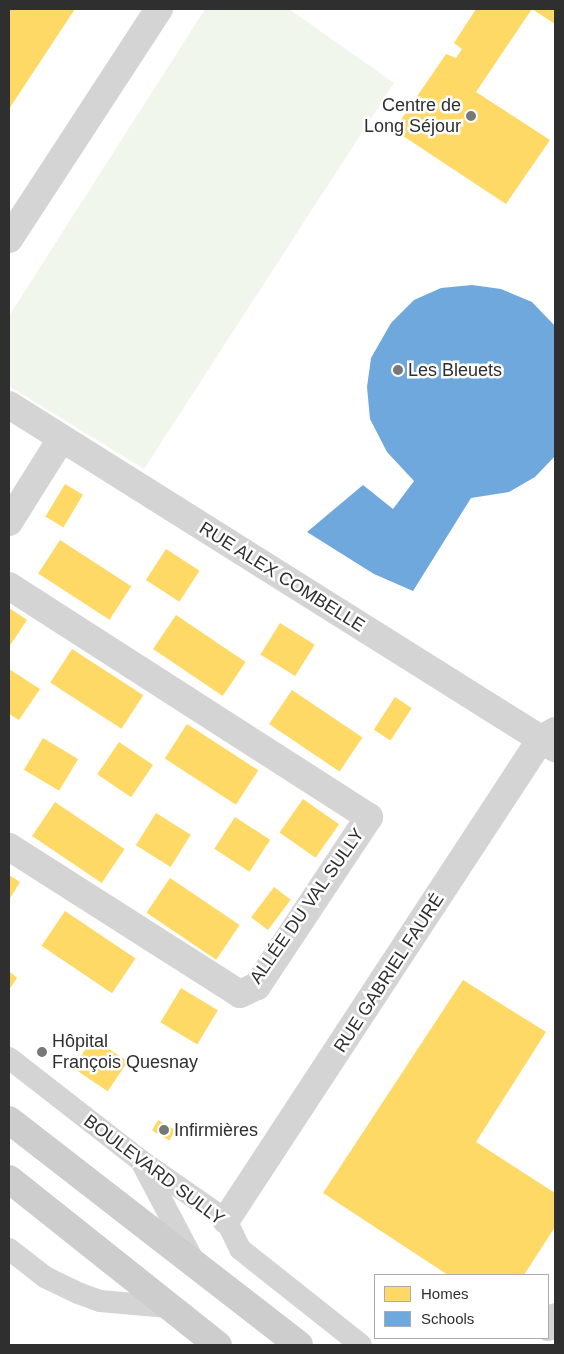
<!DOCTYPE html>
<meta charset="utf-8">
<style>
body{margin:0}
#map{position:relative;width:564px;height:1354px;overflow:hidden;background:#fff;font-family:Arial,sans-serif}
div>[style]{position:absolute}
.green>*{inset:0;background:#f1f6ec}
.homes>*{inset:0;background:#ffd966;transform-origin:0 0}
.schools>*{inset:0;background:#6fa8dc}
.lane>*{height:22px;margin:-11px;padding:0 11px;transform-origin:11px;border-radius:11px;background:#d4d4d4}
.street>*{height:28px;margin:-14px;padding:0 14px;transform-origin:14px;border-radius:14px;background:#d4d4d4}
.secondary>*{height:28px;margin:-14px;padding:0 14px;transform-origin:14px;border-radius:14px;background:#cdcdcd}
.dots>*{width:14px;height:14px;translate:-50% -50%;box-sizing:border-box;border:2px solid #fff;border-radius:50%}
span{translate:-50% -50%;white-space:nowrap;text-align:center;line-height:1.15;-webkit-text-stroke:5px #fff;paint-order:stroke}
.poi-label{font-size:18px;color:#2f2f2f}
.right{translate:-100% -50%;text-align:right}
.left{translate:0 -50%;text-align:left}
.street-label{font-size:18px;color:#2f2f2f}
.frame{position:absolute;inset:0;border:10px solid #2f2f2f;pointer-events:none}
.legend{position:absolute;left:374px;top:1274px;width:175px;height:65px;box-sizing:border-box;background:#fff;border:1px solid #acacac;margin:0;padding:6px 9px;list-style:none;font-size:15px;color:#2f2f2f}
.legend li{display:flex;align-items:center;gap:10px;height:25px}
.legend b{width:25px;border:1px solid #acacac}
</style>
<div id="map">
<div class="green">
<div style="clip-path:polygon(205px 9px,289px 9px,394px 83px,144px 469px,9px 386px,9px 316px)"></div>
</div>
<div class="homes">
<div style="clip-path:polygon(9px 9px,75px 9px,9px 109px)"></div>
<div style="clip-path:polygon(476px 9px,532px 9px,476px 92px,550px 140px,506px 204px,394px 130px,446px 54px,456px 58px,462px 49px,454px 43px)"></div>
<div style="clip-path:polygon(532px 9px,555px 9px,555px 24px)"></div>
<div style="left:65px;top:484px;width:21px;height:38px;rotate:31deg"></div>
<div style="left:60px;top:540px;width:85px;height:40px;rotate:33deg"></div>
<div style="left:166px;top:549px;width:40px;height:37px;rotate:33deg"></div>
<div style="clip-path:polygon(9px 608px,27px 620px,9px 647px)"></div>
<div style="left:176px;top:615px;width:84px;height:41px;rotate:34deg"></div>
<div style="left:280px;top:623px;width:41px;height:37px;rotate:32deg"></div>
<div style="left:72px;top:649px;width:85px;height:40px;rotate:33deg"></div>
<div style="clip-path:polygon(9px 669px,40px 689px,19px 720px,9px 714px)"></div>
<div style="left:292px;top:690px;width:85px;height:41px;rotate:34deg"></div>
<div style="left:395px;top:697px;width:20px;height:39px;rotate:33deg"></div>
<div style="left:187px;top:724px;width:85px;height:41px;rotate:33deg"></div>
<div style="left:43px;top:738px;width:41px;height:37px;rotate:31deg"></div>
<div style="left:119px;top:742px;width:41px;height:39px;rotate:34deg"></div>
<div style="left:303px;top:799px;width:44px;height:41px;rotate:35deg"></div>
<div style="left:55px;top:802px;width:84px;height:41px;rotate:34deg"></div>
<div style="left:156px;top:813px;width:41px;height:38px;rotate:32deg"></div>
<div style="left:235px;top:817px;width:42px;height:38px;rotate:33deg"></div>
<div style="clip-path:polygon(9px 875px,20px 882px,9px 900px)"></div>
<div style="left:170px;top:878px;width:84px;height:42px;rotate:34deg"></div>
<div style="left:274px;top:887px;width:21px;height:38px;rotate:37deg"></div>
<div style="left:65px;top:911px;width:85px;height:42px;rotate:34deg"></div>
<div style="clip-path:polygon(9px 971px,17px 978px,9px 990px)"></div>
<div style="clip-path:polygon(463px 980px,546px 1032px,476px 1142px,555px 1193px,555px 1227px,524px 1275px,448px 1275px,323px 1193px)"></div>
<div style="left:181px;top:988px;width:43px;height:40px;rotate:31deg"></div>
<div style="left:93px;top:1038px;width:42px;height:36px;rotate:34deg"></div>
<div style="left:158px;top:1120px;width:20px;height:12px;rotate:30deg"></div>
</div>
<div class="schools">
<div style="clip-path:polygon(472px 285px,501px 289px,532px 302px,555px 326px,555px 456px,535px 477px,509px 492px,471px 498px,413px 591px,374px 574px,307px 532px,363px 485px,393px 509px,414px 481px,387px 452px,370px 419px,367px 387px,371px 358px,391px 323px,414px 300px,441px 288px)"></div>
</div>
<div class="lane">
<div style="left:9px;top:1058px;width:166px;rotate:37.9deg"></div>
<div style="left:140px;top:1160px;width:105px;rotate:34.9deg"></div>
<div style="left:226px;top:1220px;width:32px;rotate:64deg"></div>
<div style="left:240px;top:1249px;width:154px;rotate:38.4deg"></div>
<div style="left:142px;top:1163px;width:105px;rotate:62.2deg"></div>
<div style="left:9px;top:1249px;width:46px;rotate:37.9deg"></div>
<div style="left:45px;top:1277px;width:37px;rotate:26deg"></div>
<div style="left:78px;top:1293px;width:23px;rotate:20deg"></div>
<div style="left:100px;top:1301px;width:68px;rotate:5deg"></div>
</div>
<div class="street">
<div style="left:9px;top:239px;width:275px;rotate:-56.9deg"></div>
<div style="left:9px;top:405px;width:645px;rotate:32.14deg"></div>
<div style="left:9px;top:522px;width:98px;rotate:-57.9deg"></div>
<div style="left:9px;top:586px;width:428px;rotate:32.7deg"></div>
<div style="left:369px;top:817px;width:203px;rotate:123.5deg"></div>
<div style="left:257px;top:986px;width:19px;rotate:155deg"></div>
<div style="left:240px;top:994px;width:274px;rotate:-147.5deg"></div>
<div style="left:226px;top:1220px;width:575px;rotate:-56.78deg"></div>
<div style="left:541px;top:739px;width:16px;rotate:-30deg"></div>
<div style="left:548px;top:1327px;width:12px;rotate:-55deg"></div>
</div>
<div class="secondary">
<div style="left:9px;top:1120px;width:367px;rotate:37.8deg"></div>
<div style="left:9px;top:1179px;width:267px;rotate:38.5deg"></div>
</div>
<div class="dots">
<div style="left:471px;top:116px;background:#787878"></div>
<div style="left:398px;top:370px;background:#787878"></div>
<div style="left:42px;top:1052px;background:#787878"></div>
<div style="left:164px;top:1130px;background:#787878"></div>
</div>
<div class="poi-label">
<span class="right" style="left:461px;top:116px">Centre de<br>Long Séjour</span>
<span class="left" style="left:408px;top:370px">Les Bleuets</span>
<span class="left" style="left:52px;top:1052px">Hôpital<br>François Quesnay</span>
<span class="left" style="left:174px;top:1130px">Infirmières</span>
</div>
<div class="street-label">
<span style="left:282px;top:577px;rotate:32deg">RUE ALEX COMBELLE</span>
<span style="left:307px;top:906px;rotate:-55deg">ALLÉE DU VAL SULLY</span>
<span style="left:389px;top:973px;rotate:-57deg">RUE GABRIEL FAURÉ</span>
<span style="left:154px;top:1170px;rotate:37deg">BOULEVARD SULLY</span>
</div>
<div class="frame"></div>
<ul class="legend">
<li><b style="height:14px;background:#ffd966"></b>Homes</li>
<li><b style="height:14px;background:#6fa8dc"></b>Schools</li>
</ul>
</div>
